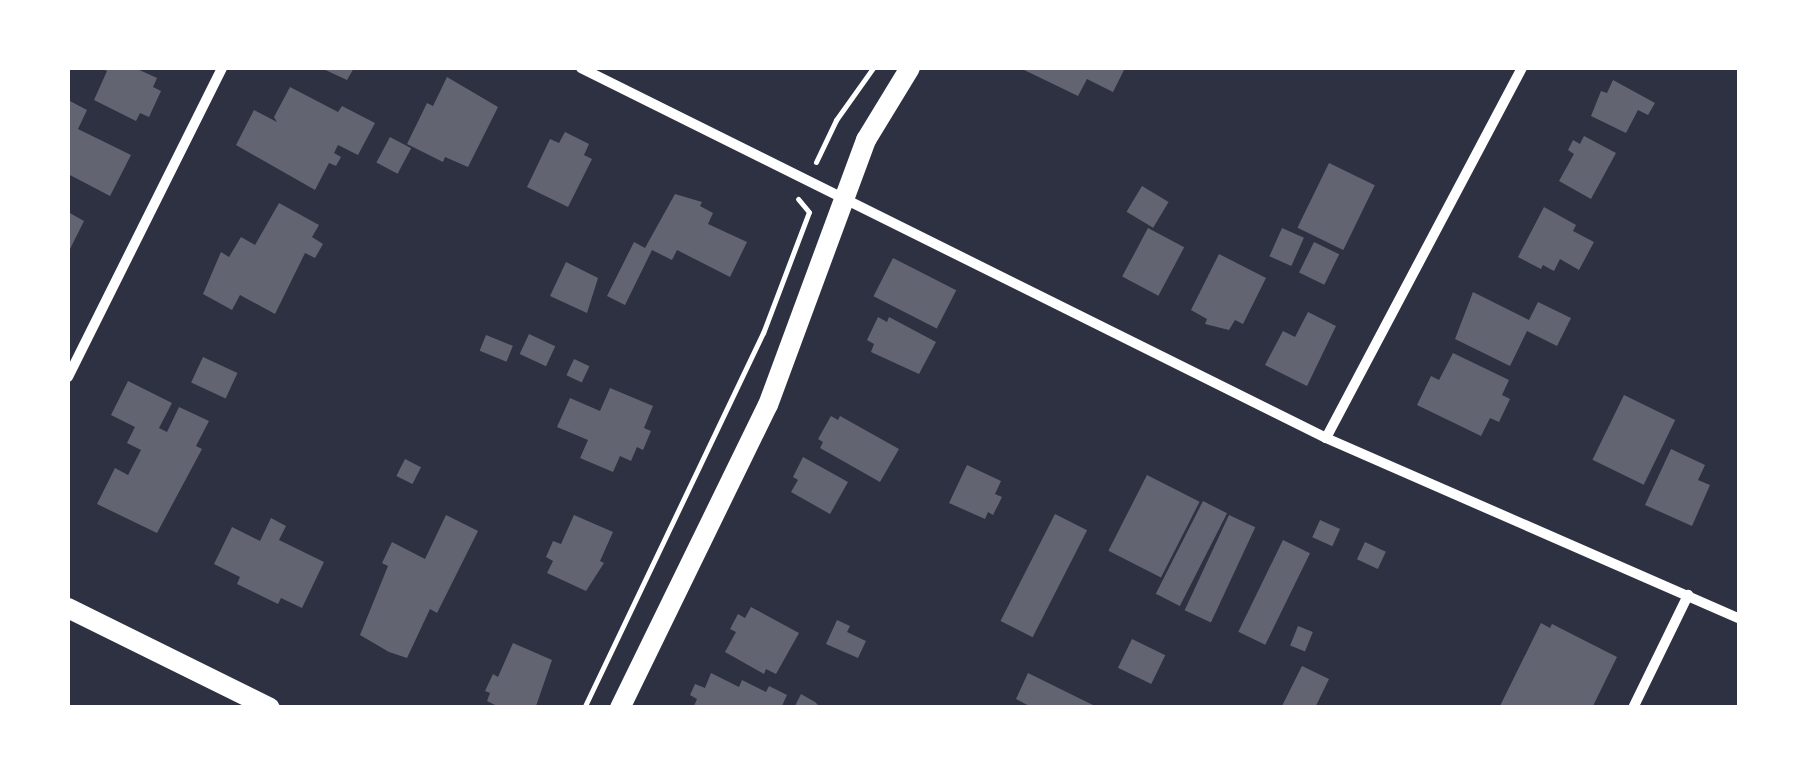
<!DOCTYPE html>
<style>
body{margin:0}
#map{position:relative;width:1807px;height:775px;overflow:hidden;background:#2d3142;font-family:Mulish,sans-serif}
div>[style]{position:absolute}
.building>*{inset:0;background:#626471;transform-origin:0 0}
.path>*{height:5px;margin:-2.5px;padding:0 2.5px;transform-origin:2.5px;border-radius:2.5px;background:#fff}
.minor>*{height:10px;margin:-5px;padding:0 5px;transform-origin:5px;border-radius:5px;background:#fff}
.secondary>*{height:20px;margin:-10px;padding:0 10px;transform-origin:10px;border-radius:10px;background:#fff}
span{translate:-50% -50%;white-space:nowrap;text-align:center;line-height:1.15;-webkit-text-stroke:8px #fff;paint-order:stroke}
.frame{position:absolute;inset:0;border:70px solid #fff;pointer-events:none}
</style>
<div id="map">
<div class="building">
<div style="clip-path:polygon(101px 68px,135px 68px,157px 78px,153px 87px,161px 91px,149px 117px,140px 113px,136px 121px,94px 100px,107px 71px)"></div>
<div style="clip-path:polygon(321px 68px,354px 68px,347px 80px)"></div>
<div style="clip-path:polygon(1020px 68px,1125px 68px,1113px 92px,1087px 79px,1078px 96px)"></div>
<div style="clip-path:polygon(447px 77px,498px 107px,468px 167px,445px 157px,443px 162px,407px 144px,427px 103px,433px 106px)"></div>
<div style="clip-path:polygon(1613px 80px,1655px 103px,1648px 115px,1638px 110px,1626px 133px,1591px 116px,1601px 91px,1607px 93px)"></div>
<div style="clip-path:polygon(290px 87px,338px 112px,342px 106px,375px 123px,358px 155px,338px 145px,334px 153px,341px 157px,336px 166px,329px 163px,315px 190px,236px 145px,254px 110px,277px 122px,274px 117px)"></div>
<div style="clip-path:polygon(68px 100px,87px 110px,78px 129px,131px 155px,110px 196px,68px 174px)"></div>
<div style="clip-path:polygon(565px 132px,589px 144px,584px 155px,592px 159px,568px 207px,527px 187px,550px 139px,559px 143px)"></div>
<div style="clip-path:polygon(1584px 136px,1616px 153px,1591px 199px,1559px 181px,1574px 154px,1568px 150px,1573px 140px,1580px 144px)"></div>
<div style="left:390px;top:137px;width:24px;height:29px;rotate:28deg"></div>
<div style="left:1329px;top:163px;width:51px;height:72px;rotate:26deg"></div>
<div style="left:1142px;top:186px;width:31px;height:30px;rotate:31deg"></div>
<div style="clip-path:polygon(675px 194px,702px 202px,700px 206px,713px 213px,708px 224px,747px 242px,730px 277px,677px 250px,672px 260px,652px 250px,625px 305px,607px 296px,634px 242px,645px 248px)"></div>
<div style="clip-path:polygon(279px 203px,319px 225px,312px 237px,323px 244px,315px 258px,305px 253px,275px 314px,240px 295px,232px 310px,203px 294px,221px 252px,229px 257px,241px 237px,255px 245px)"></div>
<div style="clip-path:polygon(1544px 207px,1576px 225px,1573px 231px,1594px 242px,1579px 270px,1560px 259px,1554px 271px,1543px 265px,1541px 269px,1518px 257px)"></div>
<div style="clip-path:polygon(68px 212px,84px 221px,68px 253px)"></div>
<div style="left:1148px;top:228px;width:41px;height:55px;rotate:28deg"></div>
<div style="left:1282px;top:228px;width:24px;height:31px;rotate:24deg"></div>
<div style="left:1314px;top:242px;width:28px;height:34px;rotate:26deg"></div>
<div style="clip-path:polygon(1219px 254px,1266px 278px,1243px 324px,1235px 320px,1229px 330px,1205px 324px,1207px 319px,1191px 310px)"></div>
<div style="left:893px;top:258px;width:71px;height:43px;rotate:27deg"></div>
<div style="clip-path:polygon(566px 262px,598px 278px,587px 313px,550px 296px)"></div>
<div style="clip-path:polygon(1473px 292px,1529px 320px,1538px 302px,1571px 318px,1557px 346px,1527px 331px,1510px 366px,1455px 339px)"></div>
<div style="clip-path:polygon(1308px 312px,1336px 326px,1307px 386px,1265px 365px,1283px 331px,1295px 337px)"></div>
<div style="clip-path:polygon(878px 317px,887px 322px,889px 317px,936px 342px,919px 374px,871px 352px,874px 344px,867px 340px)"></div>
<div style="left:529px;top:334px;width:29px;height:22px;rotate:25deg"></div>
<div style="left:486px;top:335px;width:29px;height:17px;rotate:22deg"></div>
<div style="clip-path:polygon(1453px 353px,1509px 380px,1502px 395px,1510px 399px,1499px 422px,1490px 418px,1481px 436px,1417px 405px,1431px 376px,1439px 380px)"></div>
<div style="left:203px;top:357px;width:38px;height:28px;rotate:25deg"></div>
<div style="left:574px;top:359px;width:17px;height:18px;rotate:25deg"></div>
<div style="clip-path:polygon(128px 381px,172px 403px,159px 428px,167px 432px,179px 407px,209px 421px,196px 446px,202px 449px,157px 533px,97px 504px,115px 468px,128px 475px,141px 450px,127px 443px,135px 427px,111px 415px)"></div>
<div style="clip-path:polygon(610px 388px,653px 406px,644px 428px,651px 431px,643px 450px,637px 447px,631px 461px,620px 456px,613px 472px,580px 458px,588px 440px,557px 427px,570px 398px,600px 411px)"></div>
<div style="left:1624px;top:395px;width:57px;height:72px;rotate:26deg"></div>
<div style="clip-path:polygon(831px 416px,838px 420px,840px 416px,899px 449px,880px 482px,820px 448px,823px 442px,818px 439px)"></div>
<div style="clip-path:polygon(1671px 449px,1705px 465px,1698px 480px,1710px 485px,1692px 526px,1645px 505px)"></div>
<div style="clip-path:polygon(803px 457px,848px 482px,830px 514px,791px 492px,798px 480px,793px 477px)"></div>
<div style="left:405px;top:459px;width:18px;height:19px;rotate:27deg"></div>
<div style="clip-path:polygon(967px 465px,1001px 481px,995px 494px,1002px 497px,993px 515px,988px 512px,985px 519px,949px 503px)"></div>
<div style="left:1147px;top:475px;width:59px;height:85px;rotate:27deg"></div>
<div style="left:1203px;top:501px;width:27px;height:104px;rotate:27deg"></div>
<div style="left:1055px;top:514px;width:36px;height:120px;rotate:27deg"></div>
<div style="clip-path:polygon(446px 515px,478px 531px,437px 613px,430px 609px,407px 658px,389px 652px,360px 635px,388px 566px,382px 563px,392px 542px,425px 559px)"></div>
<div style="clip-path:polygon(574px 515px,613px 532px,600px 561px,604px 563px,586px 591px,547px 573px,553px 561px,546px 557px,553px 541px,561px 544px)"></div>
<div style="left:1229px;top:515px;width:29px;height:105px;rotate:25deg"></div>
<div style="clip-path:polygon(271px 518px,286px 526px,279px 540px,324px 562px,302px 608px,281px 598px,278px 604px,237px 584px,240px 577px,214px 564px,232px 527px,260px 541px)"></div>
<div style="left:1320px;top:520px;width:22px;height:19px;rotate:24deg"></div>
<div style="left:1283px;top:540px;width:30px;height:102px;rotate:26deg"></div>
<div style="left:1365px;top:542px;width:23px;height:19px;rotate:25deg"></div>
<div style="clip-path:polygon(751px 607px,799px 633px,776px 674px,766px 669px,764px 674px,725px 652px,736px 632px,730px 629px,738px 614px,745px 618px)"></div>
<div style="clip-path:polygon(837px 620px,850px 626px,847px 632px,866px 641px,858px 658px,826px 644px)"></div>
<div style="clip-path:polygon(1541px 623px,1550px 628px,1552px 624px,1617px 657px,1592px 708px,1499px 708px)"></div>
<div style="left:1298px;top:626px;width:16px;height:21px;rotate:22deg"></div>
<div style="left:1132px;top:639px;width:37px;height:32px;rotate:26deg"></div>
<div style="clip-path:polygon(513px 643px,552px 660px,536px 706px,501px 708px,487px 701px,490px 693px,485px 691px,493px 674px,498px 677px)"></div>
<div style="clip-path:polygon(1302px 666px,1329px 679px,1315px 708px,1281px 708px)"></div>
<div style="clip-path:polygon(711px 673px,739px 687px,742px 680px,766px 692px,769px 686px,787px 695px,781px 708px,693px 708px,697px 699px,690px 695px,695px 684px,705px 688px)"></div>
<div style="clip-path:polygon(1028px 673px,1099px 708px,1033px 708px,1016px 699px)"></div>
<div style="clip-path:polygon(801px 694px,815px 702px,821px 708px,794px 708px)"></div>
</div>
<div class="path">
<div style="left:816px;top:162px;width:47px;rotate:-64.5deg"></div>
<div style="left:836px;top:120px;width:64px;rotate:-54.6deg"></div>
<div style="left:584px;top:708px;width:416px;rotate:-64.5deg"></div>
<div style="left:763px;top:333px;width:129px;rotate:-69.2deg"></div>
<div style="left:809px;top:212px;width:17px;rotate:-130deg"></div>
</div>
<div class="minor">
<div style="left:581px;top:68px;width:832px;rotate:26.41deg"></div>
<div style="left:1326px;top:438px;width:452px;rotate:23.6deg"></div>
<div style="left:68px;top:377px;width:345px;rotate:-63.5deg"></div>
<div style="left:1326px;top:438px;width:419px;rotate:-62.1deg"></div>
<div style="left:1633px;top:708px;width:126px;rotate:-64deg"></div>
</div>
<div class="secondary">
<div style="left:68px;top:608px;width:225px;rotate:26.3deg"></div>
<div style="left:620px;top:708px;width:337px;rotate:-64deg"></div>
<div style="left:768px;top:405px;width:283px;rotate:-69.7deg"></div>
<div style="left:866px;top:140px;width:84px;rotate:-58.6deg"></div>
</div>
<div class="frame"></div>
</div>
